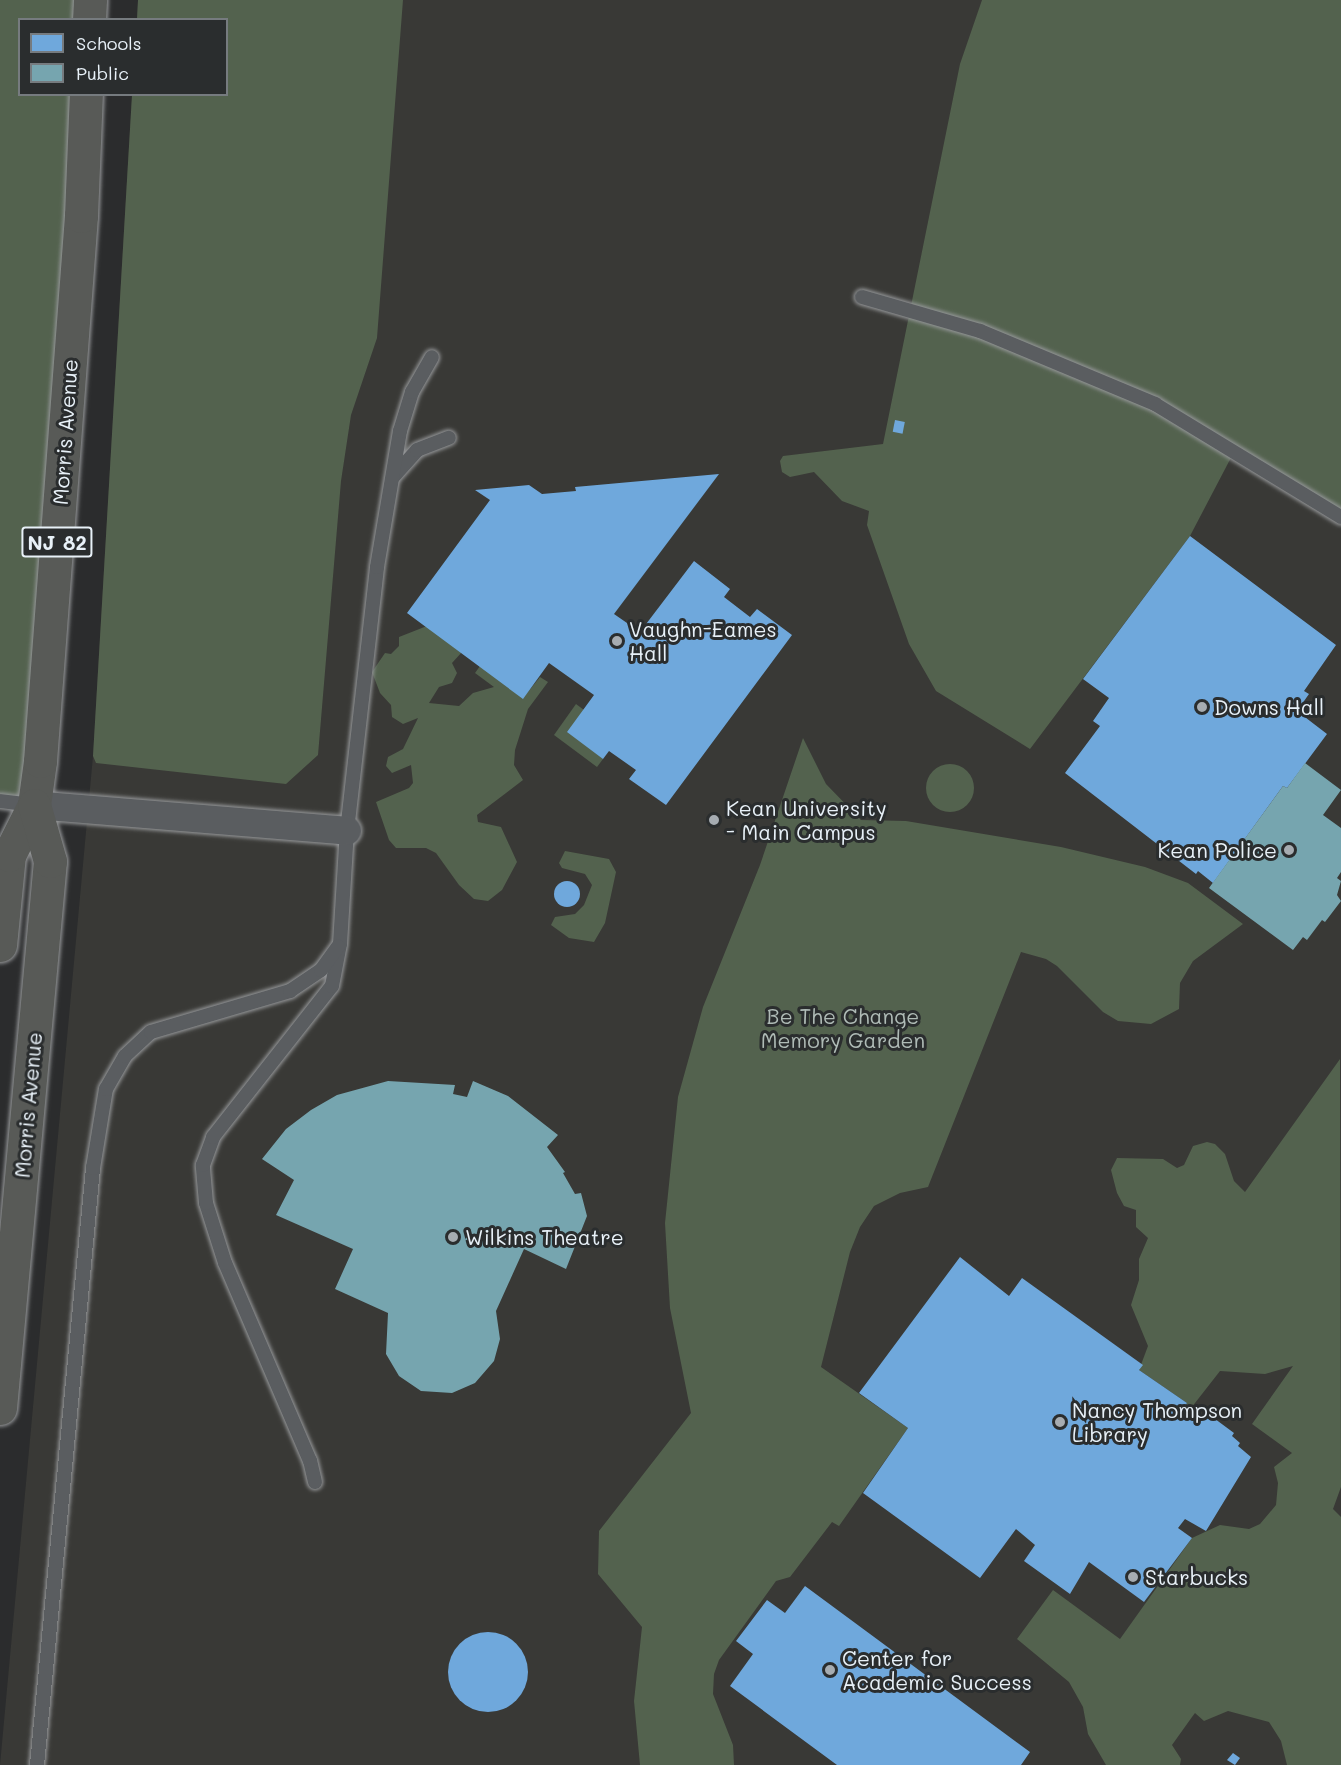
<!DOCTYPE html>
<style>
body{margin:0}
#map{position:relative;width:1341px;height:1765px;overflow:hidden;background:#2b2c2d;font-family:Mali,sans-serif}
div>[style]{position:absolute}
.built>*{inset:0;background:#393936}
.green>*{inset:0;background:#53624e}
.round{border-radius:50%}
.schools>*{inset:0;background:#6fa8dc;transform-origin:0 0}
.public>*{inset:0;background:#76a5af}
.roads{filter:drop-shadow(0 0 2px #96989a) drop-shadow(0 0 2px #96989a)}
.service>*{height:14px;margin:-7px;padding:0 7px;transform-origin:7px;border-radius:7px;background:#5a5d60}
.minor>*{height:28px;margin:-14px;padding:0 14px;transform-origin:14px;border-radius:14px;background:#5a5d60}
.primary>*{height:33px;margin:-16.5px;padding:0 16.5px;transform-origin:16.5px;border-radius:16.5px;background:#585a57}
.dots>*{width:16px;height:16px;translate:-50% -50%;box-sizing:border-box;border:3px solid #2a2d2e;border-radius:50%}
span{translate:-50% -50%;white-space:nowrap;text-align:center;line-height:1.15;-webkit-text-stroke:6px #2a2d2e;paint-order:stroke}
.shield-label span{padding:2px 4px;background:#2a2d2e;border:2px solid;border-radius:4px;-webkit-text-stroke-width:0}
.shield-label{font-size:20px;color:#e8f1f8;font-weight:700}
.street-label{font-size:21px;color:#e8f1f8}
.poi-label{font-size:21px;color:#e8f1f8}
.left{translate:0 -50%;text-align:left}
.right{translate:-100% -50%;text-align:right}
.park-label{font-size:21px;color:#afbbb6}
.legend{position:absolute;left:18px;top:18px;width:210px;height:78px;box-sizing:border-box;background:#2a2d2e;border:2px solid #767b7f;margin:0;padding:8px 10px;list-style:none;font-size:18px;color:#e8f1f8}
.legend li{display:flex;align-items:center;gap:12px;height:30px}
.legend b{width:30px;border:2px solid #767b7f}
</style>
<div id="map">
<div class="built">
<div style="clip-path:polygon(138px 0,1341px 0,1341px 1765px,0 1765px,93px 756px,132px 95px,226px 94px,226px 20px,137px 19px)"></div>
</div>
<div class="green">
<div style="clip-path:polygon(0 0,90px 0,89px 19px,20px 20px,20px 94px,86px 95px,34px 805px,0 801px)"></div>
<div style="clip-path:polygon(138px 0,403px 0,377px 338px,351px 415px,341px 481px,318px 755px,286px 784px,96px 763px,93px 756px,132px 95px,226px 94px,226px 20px,137px 19px)"></div>
<div style="clip-path:polygon(982px 0,1341px 0,1341px 517px,1235px 450px,1190px 536px,1030px 749px,936px 691px,909px 644px,867px 525px,869px 511px,842px 501px,814px 472px,790px 477px,782px 472px,780px 461px,783px 456px,883px 444px,960px 64px)"></div>
<div style="clip-path:polygon(432px 624px,462px 652px,452px 663px,457px 673px,452px 683px,439px 687px,429px 703px,459px 706px,473px 693px,494px 687px,475px 673px,480px 666px,523px 698px,540px 677px,548px 682px,528px 709px,515px 750px,514px 765px,523px 780px,477px 815px,478px 822px,501px 827px,517px 862px,502px 890px,488px 901px,474px 899px,459px 885px,436px 853px,426px 848px,396px 848px,389px 840px,376px 802px,409px 788px,413px 783px,411px 765px,392px 773px,386px 766px,388px 757px,403px 749px,418px 718px,403px 724px,392px 717px,391px 705px,380px 693px,372px 672px,385px 653px,391px 654px,399px 646px,399px 637px)"></div>
<div style="clip-path:polygon(576px 704px,584px 710px,603px 759px,597px 767px,554px 735px)"></div>
<div style="clip-path:polygon(803px 738px,826px 784px,861px 820px,906px 821px,1061px 847px,1145px 867px,1188px 883px,1243px 924px,1193px 961px,1180px 983px,1179px 1009px,1151px 1024px,1118px 1021px,1103px 1012px,1057px 966px,1046px 959px,1021px 952px,928px 1187px,900px 1193px,874px 1206px,860px 1227px,850px 1252px,821px 1367px,908px 1428px,839px 1526px,832px 1522px,790px 1577px,776px 1581px,719px 1660px,714px 1674px,713px 1694px,733px 1745px,734px 1765px,640px 1765px,634px 1701px,642px 1627px,598px 1574px,599px 1531px,691px 1413px,670px 1308px,665px 1223px,678px 1097px,703px 1007px,760px 865px)"></div>
<div class="round" style="left:926px;top:764px;width:48px;height:48px"></div>
<div style="clip-path:polygon(565px 851px,609px 859px,616px 872px,605px 923px,594px 942px,569px 938px,551px 925px,555px 917px,575px 914px,584px 905px,592px 885px,585px 874px,562px 868px,559px 863px)"></div>
<div style="clip-path:polygon(1340px 1059px,1341px 1487px,1333px 1509px,1341px 1517px,1341px 1765px,1287px 1765px,1281px 1741px,1269px 1722px,1228px 1711px,1204px 1721px,1195px 1713px,1192px 1717px,1172px 1745px,1181px 1759px,1180px 1765px,1106px 1765px,1088px 1734px,1083px 1707px,1069px 1682px,1017px 1639px,1053px 1590px,1120px 1639px,1192px 1538px,1220px 1525px,1249px 1529px,1260px 1524px,1276px 1505px,1278px 1483px,1274px 1467px,1292px 1453px,1252px 1424px,1293px 1366px,1265px 1374px,1220px 1371px,1188px 1412px,1183px 1409px,1187px 1403px,1139px 1370px,1148px 1346px,1131px 1305px,1139px 1280px,1139px 1259px,1148px 1238px,1136px 1227px,1136px 1210px,1124px 1206px,1117px 1193px,1111px 1170px,1117px 1158px,1163px 1159px,1177px 1168px,1184px 1165px,1193px 1146px,1207px 1142px,1215px 1144px,1225px 1154px,1234px 1181px,1245px 1192px)"></div>
</div>
<div class="schools">
<div style="left:895px;top:420px;width:10px;height:12px;rotate:11deg"></div>
<div style="clip-path:polygon(719px 474px,614px 614px,640px 632px,694px 561px,730px 589px,724px 597px,750px 617px,757px 609px,792px 635px,666px 805px,629px 779px,636px 770px,609px 751px,603px 759px,567px 732px,594px 695px,549px 663px,523px 699px,407px 613px,490px 500px,475px 490px,529px 485px,542px 494px,576px 491px,575px 487px)"></div>
<div style="clip-path:polygon(1190px 536px,1336px 645px,1304px 691px,1309px 694px,1297px 711px,1327px 734px,1287px 788px,1283px 786px,1213px 883px,1198px 871px,1196px 874px,1065px 773px,1100px 726px,1093px 721px,1109px 698px,1083px 679px)"></div>
<div class="round" style="left:554px;top:881px;width:26px;height:26px"></div>
<div style="clip-path:polygon(960px 1257px,1009px 1296px,1022px 1278px,1143px 1365px,1139px 1370px,1187px 1403px,1183px 1409px,1193px 1415px,1195px 1410px,1204px 1416px,1207px 1413px,1234px 1433px,1232px 1436px,1240px 1443px,1238px 1446px,1251px 1457px,1206px 1531px,1185px 1519px,1178px 1528px,1192px 1538px,1144px 1602px,1089px 1562px,1070px 1594px,1024px 1561px,1035px 1545px,1016px 1529px,980px 1578px,863px 1493px,908px 1428px,859px 1393px)"></div>
<div style="clip-path:polygon(805px 1586px,1030px 1752px,1021px 1765px,837px 1765px,730px 1686px,753px 1654px,736px 1641px,767px 1600px,785px 1613px)"></div>
<div class="round" style="left:448px;top:1632px;width:80px;height:80px"></div>
<div style="clip-path:polygon(1233px 1753px,1240px 1758px,1235px 1765px,1227px 1760px)"></div>
</div>
<div class="public">
<div style="clip-path:polygon(1305px 763px,1341px 790px,1323px 815px,1341px 828px,1341px 872px,1337px 878px,1341px 881px,1337px 895px,1341px 901px,1325px 922px,1322px 920px,1307px 940px,1303px 937px,1293px 950px,1209px 888px,1283px 786px,1287px 788px)"></div>
<div style="clip-path:polygon(388px 1081px,455px 1085px,453px 1094px,467px 1097px,473px 1081px,508px 1096px,558px 1135px,547px 1147px,565px 1172px,563px 1173px,575px 1194px,581px 1193px,587px 1216px,566px 1269px,524px 1249px,496px 1311px,500px 1339px,494px 1361px,475px 1383px,452px 1393px,421px 1391px,399px 1376px,386px 1354px,388px 1313px,335px 1289px,353px 1249px,276px 1215px,294px 1180px,262px 1159px,286px 1129px,311px 1110px,337px 1095px)"></div>
</div>
<div class="roads">
<div class="service">
<div style="left:862px;top:297px;width:123px;rotate:16.1deg"></div>
<div style="left:980px;top:331px;width:190px;rotate:22.6deg"></div>
<div style="left:1155px;top:404px;width:218px;rotate:31.3deg"></div>
<div style="left:393px;top:477px;width:36px;rotate:-48deg"></div>
<div style="left:417px;top:450px;width:34px;rotate:-21deg"></div>
<div style="left:0;top:801px;width:34px;rotate:7deg"></div>
<div style="left:315px;top:1482px;width:22px;rotate:-103deg"></div>
<div style="left:310px;top:1461px;width:215px;rotate:-113.2deg"></div>
<div style="left:225px;top:1263px;width:63px;rotate:-107.6deg"></div>
<div style="left:206px;top:1203px;width:38px;rotate:-95deg"></div>
<div style="left:203px;top:1165px;width:30px;rotate:-70deg"></div>
<div style="left:213px;top:1137px;width:192px;rotate:-51.8deg"></div>
<div style="left:332px;top:986px;width:43px;rotate:-79.2deg"></div>
<div style="left:340px;top:944px;width:113px;rotate:-86.5deg"></div>
<div style="left:347px;top:831px;width:266px;rotate:-83.5deg"></div>
<div style="left:377px;top:567px;width:138px;rotate:-80.4deg"></div>
<div style="left:400px;top:431px;width:41px;rotate:-72.9deg"></div>
<div style="left:412px;top:392px;width:40px;rotate:-60.3deg"></div>
<div style="left:37px;top:1765px;width:600px;rotate:-84.64deg"></div>
<div style="left:93px;top:1168px;width:80px;rotate:-80.7deg"></div>
<div style="left:106px;top:1089px;width:38px;rotate:-60deg"></div>
<div style="left:125px;top:1056px;width:35px;rotate:-43deg"></div>
<div style="left:151px;top:1032px;width:145px;rotate:-16.4deg"></div>
<div style="left:290px;top:991px;width:37px;rotate:-34deg"></div>
<div style="left:321px;top:970px;width:29px;rotate:-54deg"></div>
</div>
<div class="minor">
<div style="left:34px;top:805px;width:314px;rotate:4.7deg"></div>
</div>
<div class="primary">
<div style="left:89px;top:20px;width:20px;rotate:-87deg"></div>
<div style="left:0;top:945px;width:90px;rotate:-84.3deg"></div>
<div style="left:9px;top:855px;width:56px;rotate:-63.4deg"></div>
<div style="left:34px;top:805px;width:44px;rotate:-82.2deg"></div>
<div style="left:40px;top:761px;width:547px;rotate:-85.7deg"></div>
<div style="left:81px;top:216px;width:122px;rotate:-87.7deg"></div>
<div style="left:0;top:1408px;width:549px;rotate:-84.78deg"></div>
<div style="left:50px;top:861px;width:58px;rotate:-105.9deg"></div>
</div>
</div>
<div class="dots">
<div style="left:617px;top:641px;background:#a6acb1"></div>
<div style="left:1202px;top:707px;background:#a6acb1"></div>
<div style="left:714px;top:820px;background:#a6acb1"></div>
<div style="left:1289px;top:850px;background:#a6acb1"></div>
<div style="left:453px;top:1237px;background:#a6acb1"></div>
<div style="left:1060px;top:1422px;background:#a6acb1"></div>
<div style="left:1133px;top:1577px;background:#a6acb1"></div>
<div style="left:830px;top:1670px;background:#a6acb1"></div>
</div>
<div class="shield-label">
<span style="left:57px;top:542px">NJ 82</span>
</div>
<div class="street-label">
<span style="left:65px;top:432px;rotate:-86deg">Morris Avenue</span>
<span style="left:28px;top:1105px;rotate:-85deg">Morris Avenue</span>
</div>
<div class="poi-label">
<span class="left" style="left:629px;top:641px">Vaughn-Eames<br>Hall</span>
<span class="left" style="left:1214px;top:707px">Downs Hall</span>
<span class="left" style="left:726px;top:820px">Kean University<br>- Main Campus</span>
<span class="right" style="left:1277px;top:850px">Kean Police</span>
<span class="left" style="left:465px;top:1237px">Wilkins Theatre</span>
<span class="left" style="left:1072px;top:1422px">Nancy Thompson<br>Library</span>
<span class="left" style="left:1145px;top:1577px">Starbucks</span>
<span class="left" style="left:842px;top:1670px">Center for<br>Academic Success</span>
</div>
<div class="park-label">
<span style="left:843px;top:1028px">Be The Change<br>Memory Garden</span>
</div>
<ul class="legend">
<li><b style="height:16px;background:#6fa8dc"></b>Schools</li>
<li><b style="height:16px;background:#76a5af"></b>Public</li>
</ul>
</div>
